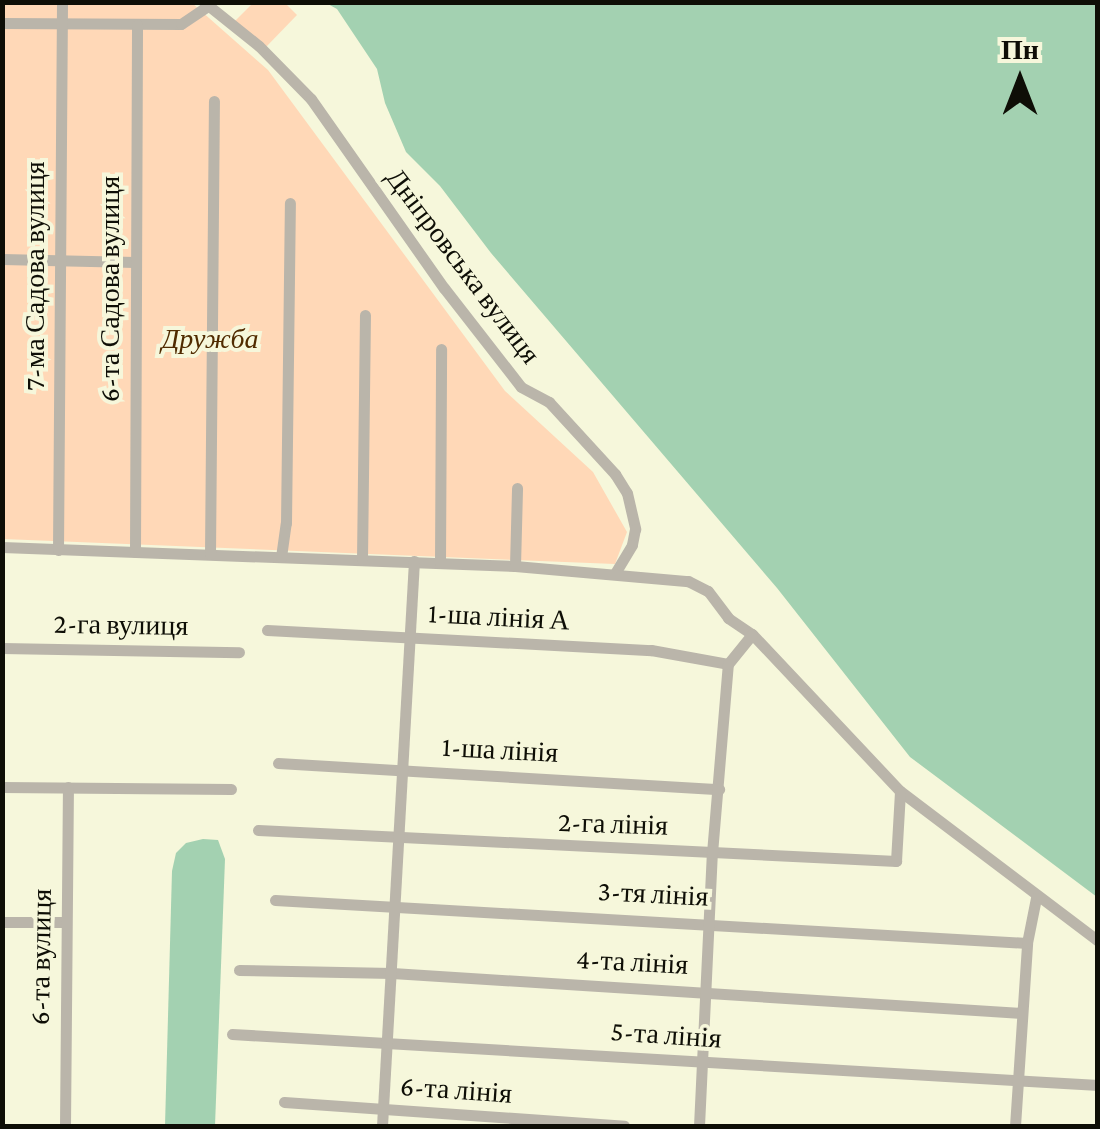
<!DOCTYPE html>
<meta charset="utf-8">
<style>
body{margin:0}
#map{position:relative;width:1100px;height:1129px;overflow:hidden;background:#f6f7db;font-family:"Crimson Pro",serif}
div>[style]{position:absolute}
.green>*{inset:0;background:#ffd8b7}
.water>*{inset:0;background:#a3d1b1}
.minor>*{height:11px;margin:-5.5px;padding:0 5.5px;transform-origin:5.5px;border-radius:5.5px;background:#bab5aa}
span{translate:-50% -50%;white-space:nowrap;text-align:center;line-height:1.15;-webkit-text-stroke:8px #f6f7db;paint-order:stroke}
.street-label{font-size:28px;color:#0e0e06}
.park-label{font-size:28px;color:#502b00;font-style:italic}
.frame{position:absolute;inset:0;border:5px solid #0e0e06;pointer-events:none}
.north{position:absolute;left:970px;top:30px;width:100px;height:100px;-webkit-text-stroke:8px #f6f7db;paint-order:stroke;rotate:0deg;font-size:28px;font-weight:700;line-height:40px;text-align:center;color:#0e0e06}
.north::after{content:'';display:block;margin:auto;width:35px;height:45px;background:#0e0e06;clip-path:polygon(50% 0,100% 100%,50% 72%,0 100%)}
</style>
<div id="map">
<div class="green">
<div style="clip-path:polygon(3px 2px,192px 3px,268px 70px,505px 391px,593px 472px,627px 532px,615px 564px,3px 539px)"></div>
<div style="clip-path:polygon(253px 3px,285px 3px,297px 15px,265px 48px,235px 21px)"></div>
</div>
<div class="water">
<div style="clip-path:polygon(326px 3px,1097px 3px,1097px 897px,910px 757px,777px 588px,491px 253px,440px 186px,406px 152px,385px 103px,377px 69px,337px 9px)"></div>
<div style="clip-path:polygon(203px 839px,218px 840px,225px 859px,215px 1126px,165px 1126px,172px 871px,176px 853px,186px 843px)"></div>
</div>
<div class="minor">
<div style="left:204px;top:2px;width:70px;rotate:38.7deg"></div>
<div style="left:259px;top:46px;width:74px;rotate:45.5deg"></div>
<div style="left:311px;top:99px;width:231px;rotate:54.9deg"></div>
<div style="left:444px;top:288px;width:125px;rotate:52.1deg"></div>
<div style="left:521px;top:387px;width:32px;rotate:28deg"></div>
<div style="left:549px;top:402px;width:98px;rotate:47.5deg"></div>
<div style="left:615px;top:474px;width:22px;rotate:58deg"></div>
<div style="left:627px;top:493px;width:37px;rotate:77deg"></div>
<div style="left:635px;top:529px;width:16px;rotate:101deg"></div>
<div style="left:632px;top:545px;width:33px;rotate:121deg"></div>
<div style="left:2px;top:23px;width:179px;rotate:0.3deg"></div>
<div style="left:181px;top:24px;width:32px;rotate:-34deg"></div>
<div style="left:2px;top:259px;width:133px;rotate:1.3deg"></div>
<div style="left:2px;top:547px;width:513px;rotate:2.12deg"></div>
<div style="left:515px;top:566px;width:174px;rotate:5deg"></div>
<div style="left:688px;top:581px;width:22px;rotate:27deg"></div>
<div style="left:708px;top:591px;width:34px;rotate:53deg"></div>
<div style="left:728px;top:618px;width:29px;rotate:34deg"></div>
<div style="left:752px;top:634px;width:216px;rotate:46.7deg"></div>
<div style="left:900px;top:791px;width:248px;rotate:37.1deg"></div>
<div style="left:58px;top:550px;width:548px;rotate:-89.58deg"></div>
<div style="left:135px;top:552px;width:527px;rotate:-89.78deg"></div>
<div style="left:210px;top:554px;width:453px;rotate:-89.5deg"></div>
<div style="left:281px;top:557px;width:34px;rotate:-82deg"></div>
<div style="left:286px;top:523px;width:320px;rotate:-89.3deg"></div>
<div style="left:362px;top:559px;width:244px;rotate:-89.3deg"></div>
<div style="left:440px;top:563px;width:214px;rotate:-89.7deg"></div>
<div style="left:515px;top:566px;width:78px;rotate:-88.5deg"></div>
<div style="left:267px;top:630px;width:385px;rotate:3deg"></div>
<div style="left:651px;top:650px;width:78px;rotate:10.3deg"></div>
<div style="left:2px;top:648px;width:237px;rotate:1deg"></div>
<div style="left:278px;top:763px;width:442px;rotate:3.4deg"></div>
<div style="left:2px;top:787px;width:229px;rotate:0.5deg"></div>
<div style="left:258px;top:830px;width:639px;rotate:2.78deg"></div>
<div style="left:896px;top:861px;width:70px;rotate:-86.7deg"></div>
<div style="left:275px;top:900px;width:753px;rotate:3.27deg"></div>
<div style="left:2px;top:922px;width:64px"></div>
<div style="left:239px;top:970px;width:153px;rotate:1.1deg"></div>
<div style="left:392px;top:973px;width:631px;rotate:3.63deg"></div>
<div style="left:232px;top:1034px;width:868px;rotate:3.37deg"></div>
<div style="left:284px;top:1102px;width:341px;rotate:4deg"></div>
<div style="left:65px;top:1126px;width:339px;rotate:-89.5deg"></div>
<div style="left:382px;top:1126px;width:566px;rotate:-86.76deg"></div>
<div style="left:699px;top:1126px;width:273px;rotate:-87.3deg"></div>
<div style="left:712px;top:853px;width:190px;rotate:-85.2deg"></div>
<div style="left:728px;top:664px;width:38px;rotate:-51deg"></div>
<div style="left:1015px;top:1126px;width:183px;rotate:-86.2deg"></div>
<div style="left:1027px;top:943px;width:46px;rotate:-78.7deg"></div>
</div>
<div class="street-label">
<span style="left:463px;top:266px;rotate:53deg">Дніпровська вулиця</span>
<span style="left:35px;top:276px;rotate:-90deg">7-ма Садова вулиця</span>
<span style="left:110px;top:289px;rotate:-90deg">6-та Садова вулиця</span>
<span style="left:499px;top:617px;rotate:3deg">1-ша лінія А</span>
<span style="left:121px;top:625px;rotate:1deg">2-га вулиця</span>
<span style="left:500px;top:750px;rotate:3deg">1-ша лінія</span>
<span style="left:613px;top:824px;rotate:2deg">2-га лінія</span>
<span style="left:653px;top:894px;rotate:3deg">3-тя лінія</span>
<span style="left:41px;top:957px;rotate:-89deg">6-та вулиця</span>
<span style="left:632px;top:962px;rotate:3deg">4-та лінія</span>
<span style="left:666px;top:1035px;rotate:4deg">5-та лінія</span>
<span style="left:456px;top:1090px;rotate:4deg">6-та лінія</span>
</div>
<div class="park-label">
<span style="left:210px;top:339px">Дружба</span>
</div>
<div class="frame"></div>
<div class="north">Пн</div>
</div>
